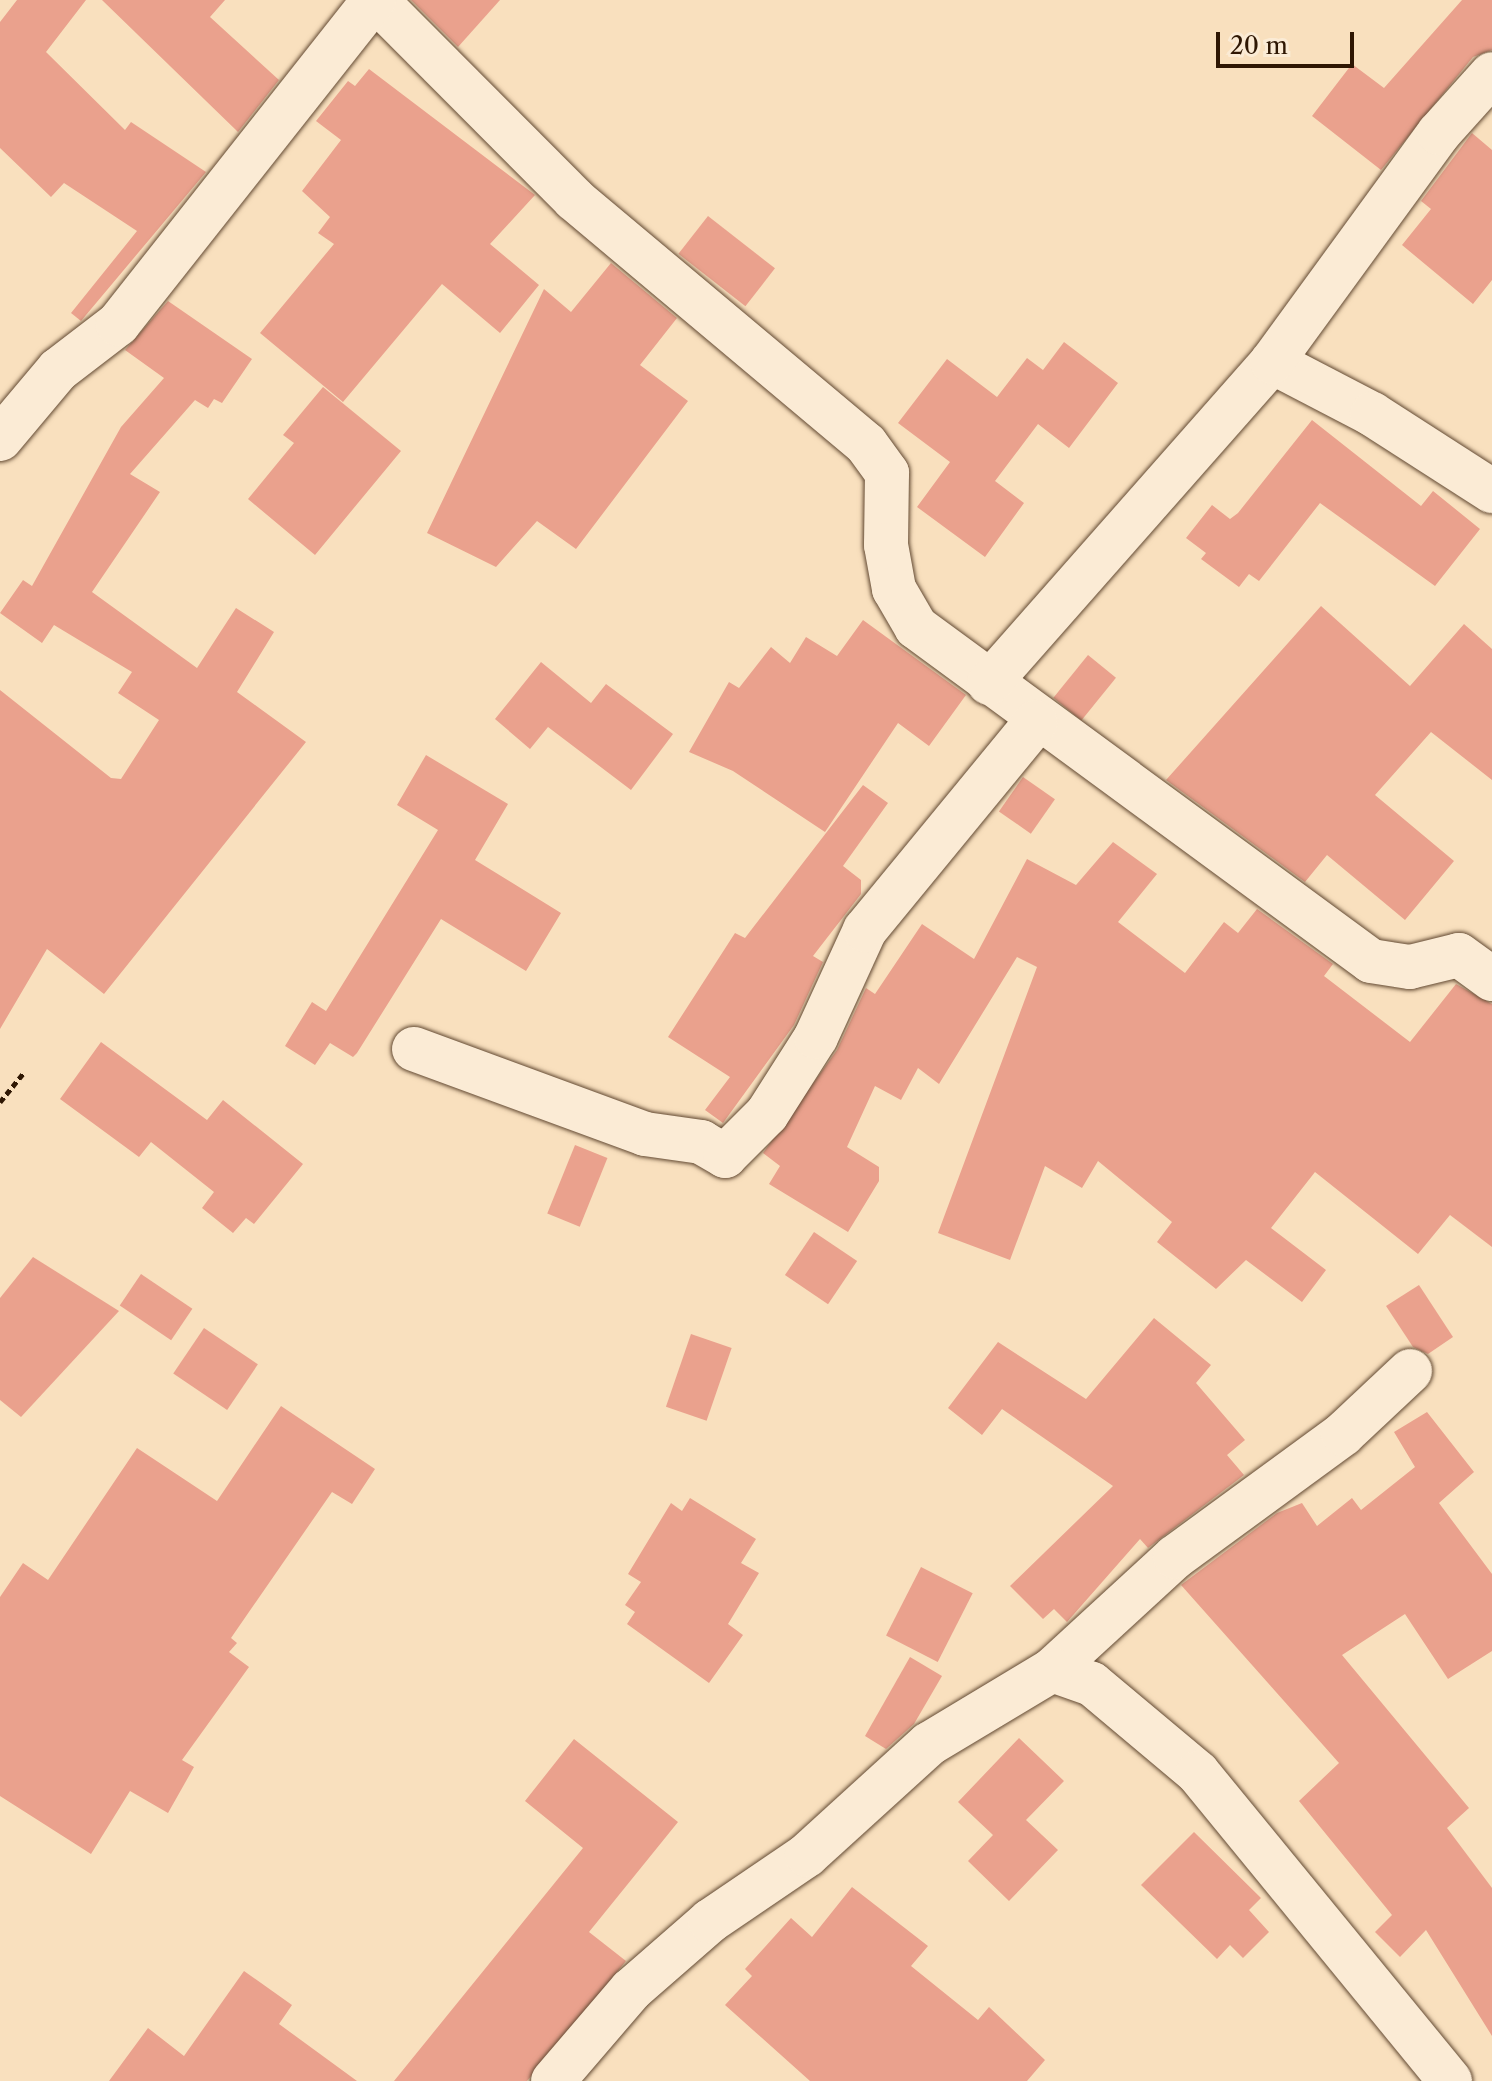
<!DOCTYPE html>
<style>
body{margin:0}
#map{position:relative;width:1492px;height:2081px;overflow:hidden;background:#f9e0be;font-family:"Libre Caslon Text",serif}
div>[style]{position:absolute}
.building>*{inset:0;background:#eaa18d;transform-origin:0 0}
.path>*{height:5px;margin-top:-2.5px;transform-origin:0;background:repeating-linear-gradient(90deg,#2f1703 0 6px,transparent 0 10px)}
.roads{filter:drop-shadow(0 0 2px #624932) drop-shadow(0 0 2px #624932)}
.street>*{height:44px;margin:-22px;padding:0 22px;transform-origin:22px;border-radius:22px;background:#fbebd5}
span{translate:-50% -50%;white-space:nowrap;text-align:center;line-height:1.15;-webkit-text-stroke:7px #fbebd5;paint-order:stroke}
.scale{position:absolute;left:1216px;top:32px;width:138px;height:36px;box-sizing:border-box;border:4px solid #2f1703;border-top:0;padding-left:10px;font-size:24px;line-height:28px;white-space:nowrap;color:#2f1703;-webkit-text-stroke:6px #fbebd5;paint-order:stroke}
</style>
<div id="map">
<div class="building">
<div style="clip-path:polygon(17px 0,86px 0,46px 52px,125px 130px,131px 122px,206px 172px,81px 321px,71px 313px,137px 231px,64px 183px,51px 197px,0 148px,0 22px)"></div>
<div style="clip-path:polygon(102px 0,225px 0,210px 17px,279px 80px,238px 132px)"></div>
<div style="clip-path:polygon(411px 0,500px 0,458px 47px)"></div>
<div style="clip-path:polygon(1462px 0,1492px 0,1492px 50px,1473px 57px,1381px 170px,1312px 116px,1352px 64px,1384px 88px)"></div>
<div style="clip-path:polygon(369px 69px,535px 195px,490px 244px,539px 285px,500px 333px,442px 284px,343px 402px,260px 333px,334px 244px,318px 233px,330px 217px,302px 191px,341px 140px,316px 121px,348px 81px,355px 86px)"></div>
<div style="clip-path:polygon(1472px 133px,1492px 150px,1492px 280px,1473px 304px,1402px 245px,1431px 209px,1421px 201px)"></div>
<div style="left:708px;top:216px;width:85px;height:48px;rotate:38deg"></div>
<div style="clip-path:polygon(611px 263px,677px 318px,640px 365px,688px 401px,576px 549px,537px 521px,496px 567px,427px 533px,544px 289px,571px 312px)"></div>
<div style="clip-path:polygon(168px 301px,252px 359px,222px 403px,214px 399px,208px 408px,195px 400px,130px 474px,160px 492px,92px 592px,197px 668px,236px 608px,274px 632px,237px 692px,306px 742px,104px 994px,47px 949px,0 1029px,0 690px,111px 778px,121px 779px,159px 720px,118px 693px,132px 672px,54px 625px,42px 643px,0 613px,23px 580px,32px 586px,121px 427px,164px 378px,125px 350px)"></div>
<div style="clip-path:polygon(1064px 342px,1118px 383px,1069px 448px,1038px 424px,995px 481px,1024px 503px,985px 557px,917px 507px,950px 462px,898px 423px,947px 359px,997px 397px,1027px 358px,1043px 370px)"></div>
<div style="clip-path:polygon(323px 387px,401px 451px,315px 555px,248px 499px,294px 443px,283px 435px)"></div>
<div style="clip-path:polygon(1312px 420px,1421px 506px,1433px 491px,1480px 529px,1435px 586px,1320px 503px,1259px 581px,1249px 574px,1239px 587px,1201px 559px,1206px 553px,1186px 538px,1212px 505px,1230px 519px,1238px 513px)"></div>
<div style="clip-path:polygon(1321px 606px,1410px 686px,1464px 624px,1492px 649px,1492px 780px,1431px 732px,1375px 795px,1454px 861px,1405px 920px,1327px 855px,1305px 882px,1166px 780px)"></div>
<div style="clip-path:polygon(863px 620px,966px 695px,929px 746px,898px 723px,825px 832px,733px 771px,689px 752px,729px 682px,739px 688px,771px 647px,790px 663px,806px 637px,837px 656px)"></div>
<div style="left:1088px;top:655px;width:36px;height:55px;rotate:39deg"></div>
<div style="clip-path:polygon(541px 662px,591px 703px,606px 684px,673px 734px,631px 790px,548px 727px,530px 749px,495px 719px)"></div>
<div style="clip-path:polygon(426px 755px,508px 804px,475px 860px,561px 913px,526px 971px,441px 919px,357px 1053px,353px 1057px,330px 1043px,315px 1065px,285px 1046px,312px 1002px,326px 1011px,438px 830px,397px 805px)"></div>
<div style="left:1023px;top:777px;width:39px;height:42px;rotate:35deg"></div>
<div style="clip-path:polygon(863px 785px,888px 803px,843px 866px,861px 880px,861px 894px,813px 956px,823px 962px,794px 1025px,723px 1123px,705px 1110px,730px 1077px,668px 1037px,735px 933px,745px 938px)"></div>
<div style="clip-path:polygon(1113px 842px,1157px 874px,1118px 922px,1185px 973px,1224px 922px,1238px 933px,1257px 909px,1333px 964px,1324px 976px,1410px 1042px,1456px 984px,1492px 1004px,1492px 1247px,1450px 1215px,1418px 1254px,1315px 1172px,1271px 1228px,1326px 1270px,1302px 1302px,1246px 1260px,1216px 1289px,1157px 1242px,1172px 1222px,1098px 1161px,1082px 1188px,1045px 1166px,1010px 1260px,938px 1233px,1037px 967px,1017px 957px,939px 1084px,918px 1068px,901px 1100px,875px 1086px,847px 1147px,879px 1167px,879px 1181px,848px 1232px,769px 1184px,780px 1166px,763px 1153px,837px 1050px,866px 988px,875px 994px,922px 924px,974px 959px,1027px 859px,1076px 885px)"></div>
<div style="clip-path:polygon(101px 1042px,207px 1120px,223px 1100px,303px 1164px,254px 1224px,246px 1218px,233px 1233px,202px 1208px,214px 1192px,151px 1142px,139px 1157px,60px 1099px)"></div>
<div style="left:575px;top:1145px;width:35px;height:74px;rotate:22deg"></div>
<div style="left:814px;top:1232px;width:52px;height:52px;rotate:34deg"></div>
<div style="clip-path:polygon(33px 1257px,119px 1311px,21px 1417px,0 1400px,0 1298px)"></div>
<div style="left:141px;top:1274px;width:62px;height:38px;rotate:34deg"></div>
<div style="clip-path:polygon(1419px 1285px,1453px 1337px,1428px 1354px,1413px 1347px,1386px 1306px)"></div>
<div style="clip-path:polygon(1154px 1318px,1211px 1365px,1196px 1383px,1245px 1440px,1227px 1455px,1244px 1475px,1148px 1548px,1140px 1539px,1067px 1622px,1054px 1609px,1043px 1619px,1010px 1586px,1113px 1486px,1002px 1409px,982px 1435px,948px 1408px,998px 1342px,1086px 1399px)"></div>
<div style="left:204px;top:1328px;width:65px;height:55px;rotate:34deg"></div>
<div style="left:691px;top:1334px;width:43px;height:77px;rotate:19deg"></div>
<div style="clip-path:polygon(281px 1406px,375px 1469px,352px 1504px,332px 1492px,231px 1638px,237px 1643px,229px 1652px,249px 1667px,182px 1760px,194px 1767px,168px 1813px,130px 1791px,91px 1854px,0 1796px,0 1597px,23px 1563px,48px 1580px,137px 1448px,217px 1501px)"></div>
<div style="clip-path:polygon(1427px 1412px,1474px 1472px,1439px 1503px,1492px 1574px,1492px 1651px,1448px 1679px,1405px 1614px,1342px 1655px,1469px 1808px,1447px 1828px,1492px 1888px,1492px 2036px,1426px 1930px,1400px 1957px,1375px 1932px,1392px 1915px,1299px 1801px,1339px 1763px,1181px 1585px,1277px 1513px,1302px 1503px,1317px 1526px,1352px 1498px,1361px 1510px,1415px 1467px,1394px 1432px)"></div>
<div style="clip-path:polygon(690px 1498px,756px 1539px,741px 1563px,759px 1573px,728px 1624px,743px 1635px,709px 1683px,627px 1624px,635px 1612px,625px 1605px,641px 1582px,628px 1574px,671px 1503px,682px 1511px)"></div>
<div style="left:921px;top:1567px;width:58px;height:77px;rotate:27deg"></div>
<div style="clip-path:polygon(910px 1657px,942px 1676px,914px 1724px,886px 1749px,865px 1736px)"></div>
<div style="clip-path:polygon(1019px 1738px,1064px 1781px,1026px 1820px,1058px 1850px,1009px 1901px,968px 1861px,993px 1835px,958px 1802px)"></div>
<div style="clip-path:polygon(574px 1739px,678px 1822px,589px 1932px,626px 1961px,527px 2081px,394px 2081px,583px 1848px,525px 1801px)"></div>
<div style="clip-path:polygon(1194px 1832px,1261px 1898px,1249px 1910px,1269px 1932px,1243px 1958px,1230px 1945px,1217px 1959px,1141px 1885px)"></div>
<div style="clip-path:polygon(852px 1887px,928px 1946px,911px 1966px,978px 2020px,989px 2007px,1045px 2060px,1027px 2081px,810px 2081px,725px 2005px,752px 1976px,745px 1969px,791px 1918px,812px 1937px)"></div>
<div style="clip-path:polygon(244px 1971px,292px 2005px,279px 2024px,357px 2081px,109px 2081px,148px 2028px,184px 2056px)"></div>
</div>
<div class="path">
<div style="left:0;top:1102px;width:38px;rotate:-51deg"></div>
</div>
<div class="roads">
<div class="street">
<div style="left:376px;top:0;width:281px;rotate:45.1deg"></div>
<div style="left:574px;top:199px;width:381px;rotate:40deg"></div>
<div style="left:866px;top:444px;width:36px;rotate:54deg"></div>
<div style="left:887px;top:473px;width:72px;rotate:90.8deg"></div>
<div style="left:886px;top:545px;width:45px;rotate:79.7deg"></div>
<div style="left:894px;top:589px;width:44px;rotate:59.9deg"></div>
<div style="left:916px;top:627px;width:564px;rotate:36.28deg"></div>
<div style="left:1371px;top:961px;width:39px;rotate:9deg"></div>
<div style="left:1410px;top:967px;width:50px;rotate:-13.8deg"></div>
<div style="left:1459px;top:955px;width:41px;rotate:36deg"></div>
<div style="left:1272px;top:362px;width:113px;rotate:27.5deg"></div>
<div style="left:1372px;top:414px;width:143px;rotate:32.7deg"></div>
<div style="left:0;top:439px;width:90px;rotate:-50deg"></div>
<div style="left:58px;top:370px;width:76px;rotate:-37.5deg"></div>
<div style="left:118px;top:324px;width:413px;rotate:-51.7deg"></div>
<div style="left:989px;top:683px;width:428px;rotate:-48.6deg"></div>
<div style="left:1272px;top:362px;width:283px;rotate:-53.9deg"></div>
<div style="left:1439px;top:133px;width:79px;rotate:-48.1deg"></div>
<div style="left:414px;top:1049px;width:246px;rotate:20.2deg"></div>
<div style="left:645px;top:1134px;width:57px;rotate:8.1deg"></div>
<div style="left:701px;top:1142px;width:28px;rotate:30deg"></div>
<div style="left:725px;top:1156px;width:59px;rotate:-45deg"></div>
<div style="left:767px;top:1114px;width:91px;rotate:-57.5deg"></div>
<div style="left:816px;top:1037px;width:118px;rotate:-65.4deg"></div>
<div style="left:865px;top:930px;width:269px;rotate:-50.6deg"></div>
<div style="left:1052px;top:1670px;width:167px;rotate:-42.6deg"></div>
<div style="left:1175px;top:1557px;width:208px;rotate:-36.2deg"></div>
<div style="left:1343px;top:1434px;width:92px;rotate:-43.2deg"></div>
<div style="left:553px;top:2081px;width:120px;rotate:-49.4deg"></div>
<div style="left:631px;top:1990px;width:105px;rotate:-41.1deg"></div>
<div style="left:710px;top:1921px;width:117px;rotate:-34.2deg"></div>
<div style="left:807px;top:1855px;width:165px;rotate:-42.3deg"></div>
<div style="left:929px;top:1744px;width:144px;rotate:-31deg"></div>
<div style="left:1052px;top:1670px;width:42px;rotate:19.3deg"></div>
<div style="left:1092px;top:1684px;width:138px;rotate:40deg"></div>
<div style="left:1198px;top:1773px;width:398px;rotate:50.7deg"></div>
</div>
</div>
<div class="scale">20 m</div>
</div>
